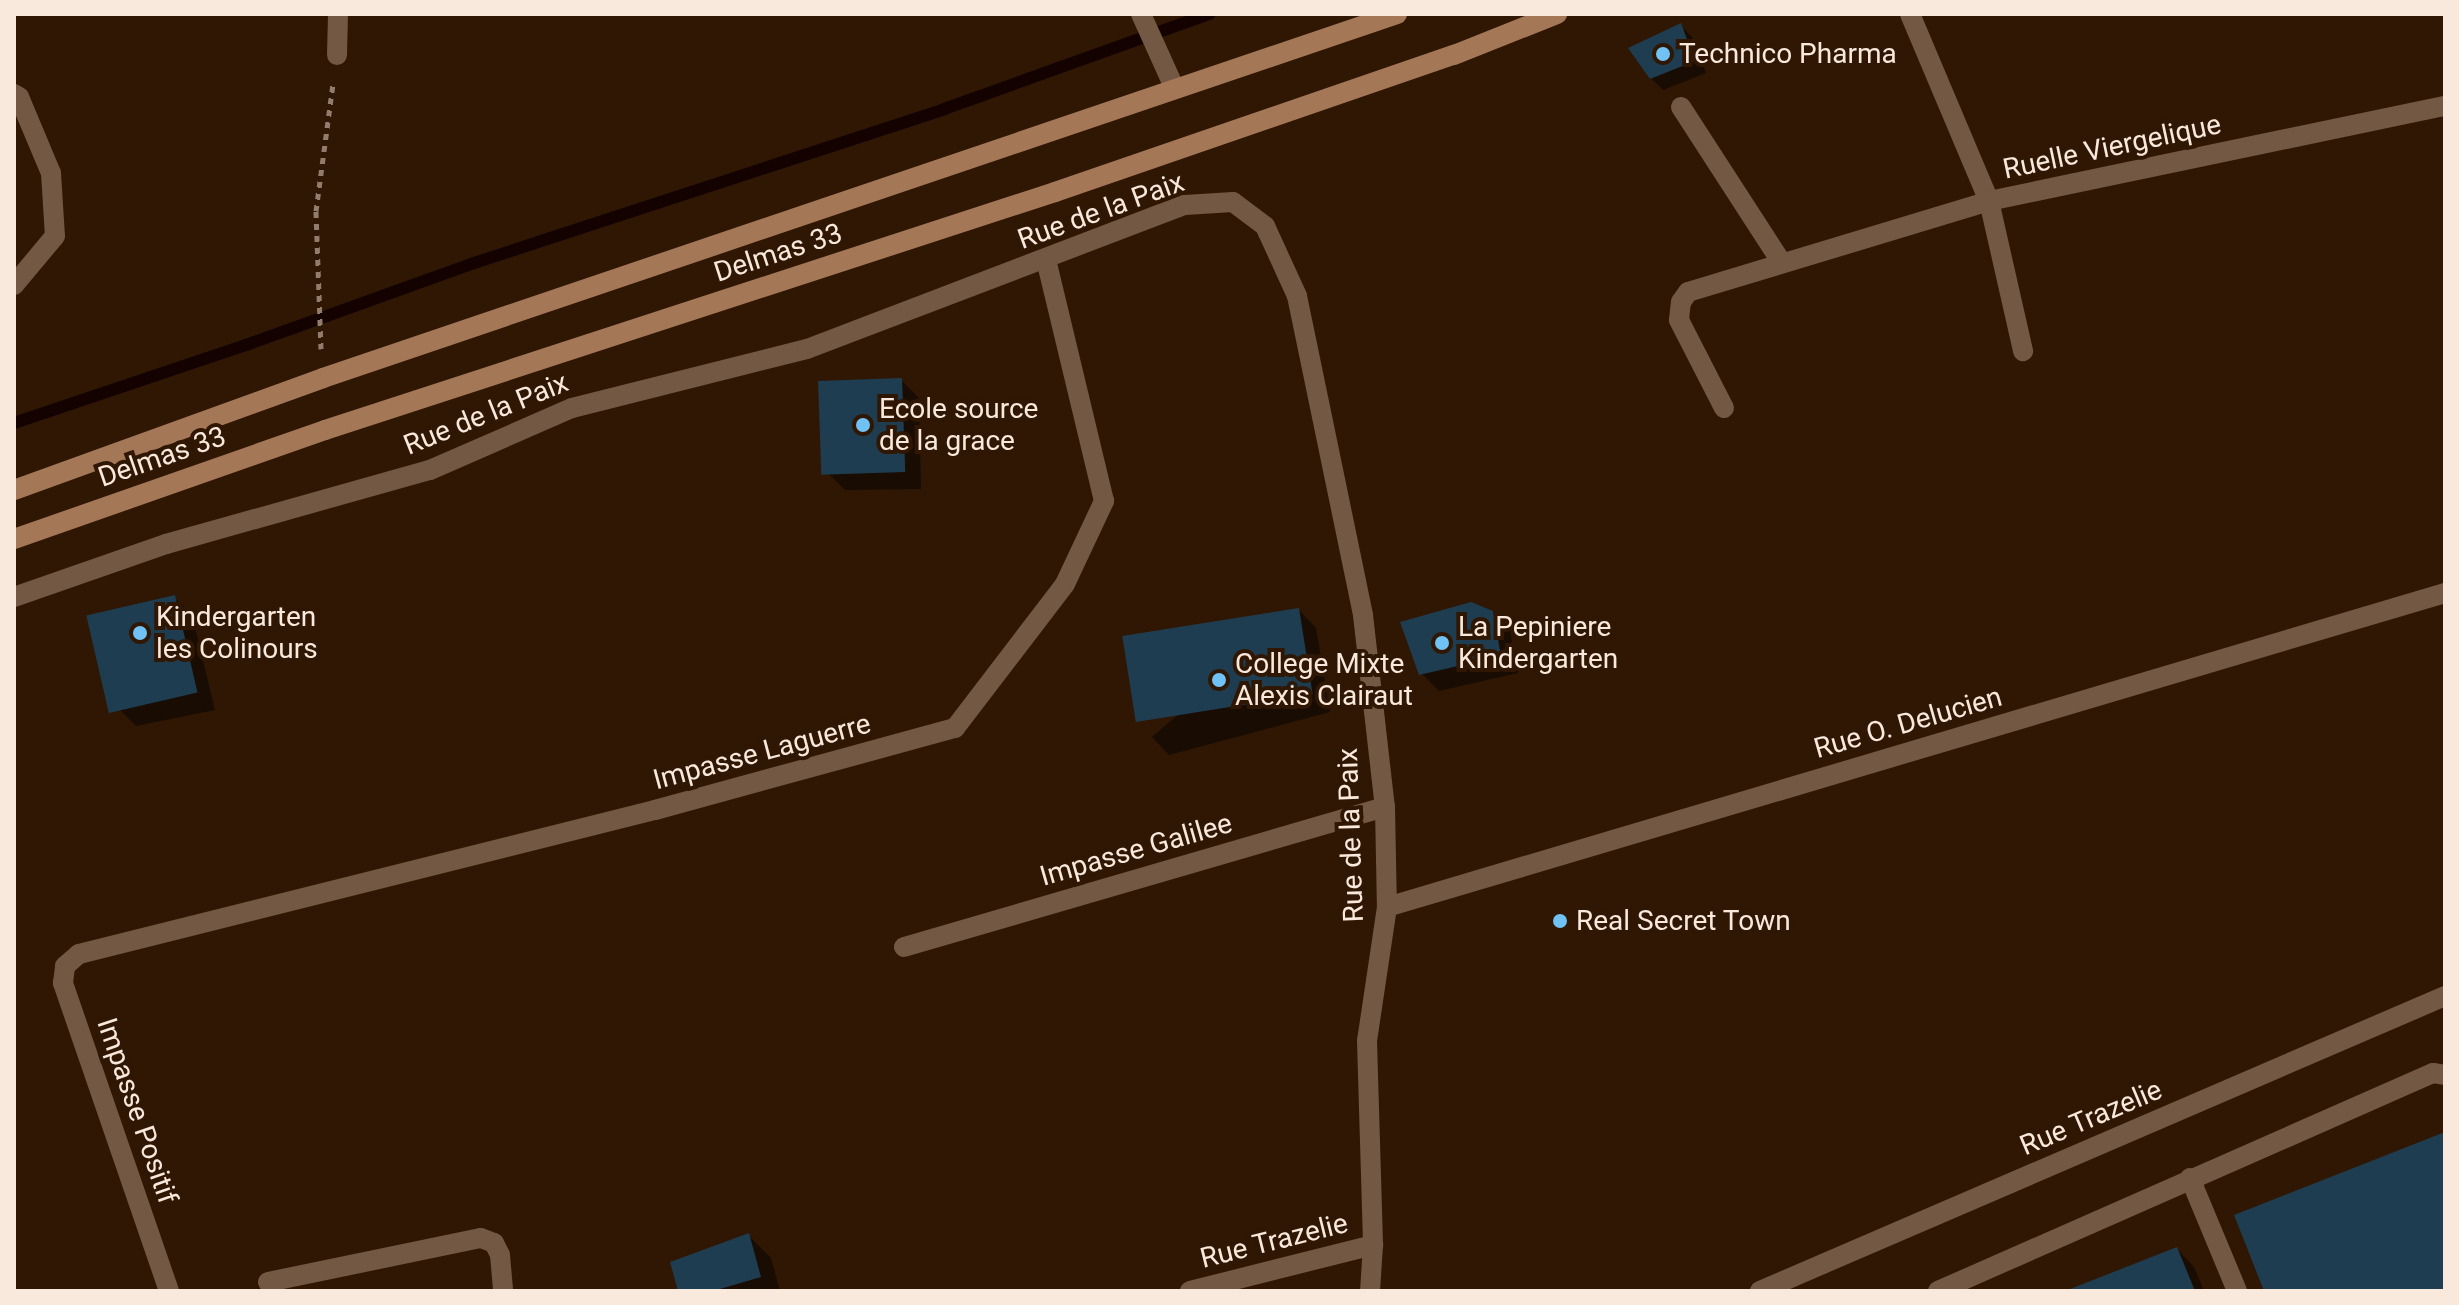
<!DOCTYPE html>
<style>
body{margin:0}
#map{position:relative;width:2459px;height:1305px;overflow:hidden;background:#2f1704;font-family:Roboto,sans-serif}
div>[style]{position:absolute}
.shadow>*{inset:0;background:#0007}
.stream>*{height:12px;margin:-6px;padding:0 6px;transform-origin:6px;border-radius:6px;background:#130200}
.building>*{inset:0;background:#1f3d50;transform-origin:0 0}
.path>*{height:5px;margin-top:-2.5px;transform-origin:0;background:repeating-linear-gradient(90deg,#917c6d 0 6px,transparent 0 12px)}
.lane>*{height:20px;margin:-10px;padding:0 10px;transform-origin:10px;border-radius:10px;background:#735843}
.street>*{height:20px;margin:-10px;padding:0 10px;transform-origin:10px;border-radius:10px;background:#735843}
.secondary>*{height:20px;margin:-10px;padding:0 10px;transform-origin:10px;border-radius:10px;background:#a47857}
.dots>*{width:22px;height:22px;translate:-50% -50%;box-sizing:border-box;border:4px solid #2f1704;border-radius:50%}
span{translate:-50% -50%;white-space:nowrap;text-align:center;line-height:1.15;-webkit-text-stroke:8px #2f1704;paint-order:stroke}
.poi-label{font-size:28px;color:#f9e8dc}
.left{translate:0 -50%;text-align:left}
.street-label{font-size:28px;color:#f9e8dc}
.frame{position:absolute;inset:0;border:16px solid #f9e8dc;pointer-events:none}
</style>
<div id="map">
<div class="shadow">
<div style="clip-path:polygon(1680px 25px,1692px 37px,1706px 73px,1663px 90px,1651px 78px)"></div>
<div style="clip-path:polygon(901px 380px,919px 398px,921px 489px,845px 490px,827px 472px)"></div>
<div style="clip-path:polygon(174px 597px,192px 615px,215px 710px,136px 726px,118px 708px)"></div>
<div style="clip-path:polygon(1299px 610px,1316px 628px,1330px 712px,1169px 755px,1152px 737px)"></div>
<div style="clip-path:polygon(1492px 613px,1510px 631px,1518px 673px,1439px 691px,1421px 673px)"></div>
<div style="clip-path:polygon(748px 1235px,771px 1258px,780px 1291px,680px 1291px)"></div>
<div style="clip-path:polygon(2177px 1249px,2194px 1267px,2204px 1291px,2069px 1291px)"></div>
</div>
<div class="stream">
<div style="left:14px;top:423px;width:245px;rotate:-18.6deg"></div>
<div style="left:246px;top:345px;width:242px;rotate:-19.8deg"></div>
<div style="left:474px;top:263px;width:495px;rotate:-18.1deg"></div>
<div style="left:944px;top:109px;width:282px;rotate:-19.7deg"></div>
</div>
<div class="building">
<div style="clip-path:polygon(1681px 23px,1695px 61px,1650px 79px,1628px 48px)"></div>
<div style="left:902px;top:378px;width:94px;height:84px;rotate:88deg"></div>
<div style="left:175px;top:595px;width:100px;height:91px;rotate:77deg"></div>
<div style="clip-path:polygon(1471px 602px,1493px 611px,1501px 656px,1419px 675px,1400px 622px)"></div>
<div style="left:1299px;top:608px;width:87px;height:179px;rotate:81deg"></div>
<div style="clip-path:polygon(2445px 1132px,2445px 1291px,2264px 1291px,2234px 1215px)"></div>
<div style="clip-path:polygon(749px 1233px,761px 1277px,713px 1291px,678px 1291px,670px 1262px)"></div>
<div style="clip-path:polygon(2177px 1247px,2195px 1291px,2065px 1291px)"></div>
</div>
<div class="path">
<div style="left:321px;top:349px;width:138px;rotate:-92.1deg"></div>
<div style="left:316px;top:211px;width:128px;rotate:-82.4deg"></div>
</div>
<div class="lane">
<div style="left:1989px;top:201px;width:154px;rotate:77.2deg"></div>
<div style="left:2190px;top:1178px;width:122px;rotate:67.4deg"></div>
<div style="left:1938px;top:1291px;width:541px;rotate:-23.77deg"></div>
<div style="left:2433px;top:1073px;width:12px;rotate:9deg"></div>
</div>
<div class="street">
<div style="left:1141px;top:14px;width:80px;rotate:65.7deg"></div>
<div style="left:1910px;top:14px;width:203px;rotate:67.1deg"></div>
<div style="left:1989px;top:201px;width:466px;rotate:-11.8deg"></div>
<div style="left:337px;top:55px;width:41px;rotate:-88.6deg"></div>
<div style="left:14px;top:94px;width:6px;rotate:31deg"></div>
<div style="left:19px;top:97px;width:82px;rotate:67.2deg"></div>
<div style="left:51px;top:173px;width:63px;rotate:86.4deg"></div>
<div style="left:55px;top:236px;width:64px;rotate:129.9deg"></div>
<div style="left:1681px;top:107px;width:186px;rotate:57.1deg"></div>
<div style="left:1724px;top:408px;width:99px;rotate:-117.1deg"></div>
<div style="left:1679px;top:320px;width:18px;rotate:-84deg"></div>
<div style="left:1681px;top:302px;width:12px;rotate:-55deg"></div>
<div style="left:1688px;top:292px;width:314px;rotate:-16.8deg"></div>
<div style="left:14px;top:597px;width:161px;rotate:-19.2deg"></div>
<div style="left:166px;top:544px;width:274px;rotate:-15.7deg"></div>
<div style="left:430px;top:470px;width:155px;rotate:-23.6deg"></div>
<div style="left:572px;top:408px;width:242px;rotate:-14.1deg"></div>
<div style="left:807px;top:349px;width:404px;rotate:-20.9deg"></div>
<div style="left:1185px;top:205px;width:48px;rotate:-3.6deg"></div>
<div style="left:1233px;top:202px;width:40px;rotate:37deg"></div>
<div style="left:1265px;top:226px;width:77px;rotate:65.4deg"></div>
<div style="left:1297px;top:296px;width:326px;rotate:78.3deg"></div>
<div style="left:1363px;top:615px;width:193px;rotate:83.5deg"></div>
<div style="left:1385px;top:807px;width:100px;rotate:88.9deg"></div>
<div style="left:1387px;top:907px;width:135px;rotate:98.5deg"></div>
<div style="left:1367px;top:1041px;width:204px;rotate:88.3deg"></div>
<div style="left:1387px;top:907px;width:1104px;rotate:-16.53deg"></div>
<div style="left:904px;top:947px;width:501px;rotate:-16.23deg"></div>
<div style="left:268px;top:1282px;width:217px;rotate:-11.7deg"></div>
<div style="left:481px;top:1238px;width:14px;rotate:21deg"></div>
<div style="left:494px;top:1243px;width:13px;rotate:63deg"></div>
<div style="left:500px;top:1255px;width:36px;rotate:85deg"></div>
<div style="left:169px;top:1291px;width:326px;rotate:-109deg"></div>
<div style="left:63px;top:983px;width:17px;rotate:-83deg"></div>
<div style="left:65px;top:966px;width:18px;rotate:-41deg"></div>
<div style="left:79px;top:954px;width:594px;rotate:-14.04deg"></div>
<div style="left:655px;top:810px;width:311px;rotate:-15.3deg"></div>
<div style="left:955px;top:728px;width:181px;rotate:-52.6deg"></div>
<div style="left:1065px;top:584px;width:92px;rotate:-64.8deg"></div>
<div style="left:1104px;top:501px;width:248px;rotate:-103.5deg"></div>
<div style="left:1190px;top:1291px;width:189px;rotate:-14.1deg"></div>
<div style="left:1373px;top:1245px;width:46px;rotate:93.7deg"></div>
<div style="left:1760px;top:1291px;width:746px;rotate:-23.3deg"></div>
</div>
<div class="secondary">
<div style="left:14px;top:490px;width:329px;rotate:-19.9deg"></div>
<div style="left:323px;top:378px;width:1134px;rotate:-18.72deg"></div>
<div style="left:14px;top:539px;width:330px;rotate:-19.3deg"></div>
<div style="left:325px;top:430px;width:768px;rotate:-18.06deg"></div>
<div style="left:1055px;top:192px;width:422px;rotate:-19deg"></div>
<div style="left:1454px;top:55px;width:111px;rotate:-21.7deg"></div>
</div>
<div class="dots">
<div style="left:1663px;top:54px;background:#70c2f4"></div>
<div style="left:863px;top:425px;background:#70c2f4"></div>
<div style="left:140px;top:633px;background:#70c2f4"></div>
<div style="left:1442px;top:643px;background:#70c2f4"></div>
<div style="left:1219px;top:680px;background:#70c2f4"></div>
<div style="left:1560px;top:921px;background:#70c2f4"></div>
</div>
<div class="poi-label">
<span class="left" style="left:1679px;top:54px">Technico Pharma</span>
<span class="left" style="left:879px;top:425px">Ecole source<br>de la grace</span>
<span class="left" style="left:156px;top:633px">Kindergarten<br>les Colinours</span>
<span class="left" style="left:1458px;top:643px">La Pepiniere<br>Kindergarten</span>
<span class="left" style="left:1235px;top:680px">College Mixte<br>Alexis Clairaut</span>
<span class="left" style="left:1576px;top:921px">Real Secret Town</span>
</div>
<div class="street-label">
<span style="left:2112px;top:147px;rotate:-12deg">Ruelle Viergelique</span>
<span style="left:1101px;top:211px;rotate:-20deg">Rue de la Paix</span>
<span style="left:778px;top:253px;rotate:-18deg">Delmas 33</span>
<span style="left:486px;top:414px;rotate:-22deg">Rue de la Paix</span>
<span style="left:162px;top:457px;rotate:-19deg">Delmas 33</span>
<span style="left:1908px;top:723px;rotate:-16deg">Rue O. Delucien</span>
<span style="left:762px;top:752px;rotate:-15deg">Impasse Laguerre</span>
<span style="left:1351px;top:835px;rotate:-92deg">Rue de la Paix</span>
<span style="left:1136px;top:850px;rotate:-16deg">Impasse Galilee</span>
<span style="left:137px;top:1111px;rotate:71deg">Impasse Positif</span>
<span style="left:2091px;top:1118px;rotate:-23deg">Rue Trazelie</span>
<span style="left:1274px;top:1241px;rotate:-14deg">Rue Trazelie</span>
</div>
<div class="frame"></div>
</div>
